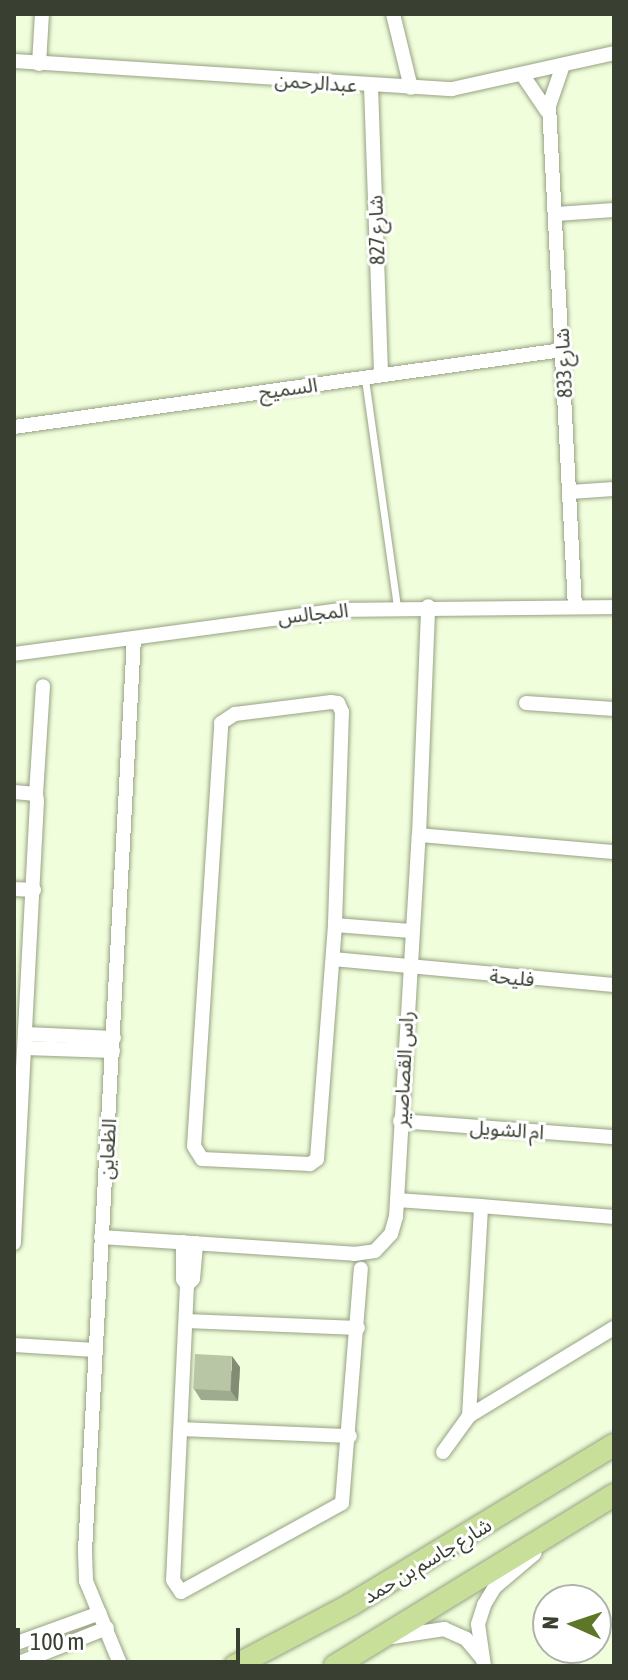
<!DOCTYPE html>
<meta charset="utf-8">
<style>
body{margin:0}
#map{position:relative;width:628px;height:1680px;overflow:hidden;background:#f1fedc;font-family:"Asap Condensed","Noto Sans Arabic",sans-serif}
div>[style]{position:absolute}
.roads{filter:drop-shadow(0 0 2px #96a283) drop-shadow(0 0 2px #96a283)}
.service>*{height:7px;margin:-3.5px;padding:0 3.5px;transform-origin:3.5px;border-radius:3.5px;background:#fff}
.minor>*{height:14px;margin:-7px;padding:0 7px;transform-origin:7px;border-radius:7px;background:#fff}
.primary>*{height:22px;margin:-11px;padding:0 11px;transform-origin:11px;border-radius:11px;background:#c8df9a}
.wall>*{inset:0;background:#9faa8f}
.shaded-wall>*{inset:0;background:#828b74}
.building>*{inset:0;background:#b9c6a6;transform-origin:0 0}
span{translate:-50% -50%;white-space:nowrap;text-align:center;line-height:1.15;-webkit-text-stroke:6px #fff;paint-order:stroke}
.street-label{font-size:20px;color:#393f31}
.frame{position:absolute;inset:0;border:16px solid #393f31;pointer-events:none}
.north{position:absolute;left:532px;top:1584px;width:80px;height:80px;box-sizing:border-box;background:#fff;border:2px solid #b0b2ad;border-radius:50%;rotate:273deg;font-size:22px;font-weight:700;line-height:32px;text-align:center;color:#393f31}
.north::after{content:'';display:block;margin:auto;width:28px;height:36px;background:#5e7628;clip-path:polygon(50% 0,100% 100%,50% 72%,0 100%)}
.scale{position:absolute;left:16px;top:1628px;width:224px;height:36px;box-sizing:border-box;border:4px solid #393f31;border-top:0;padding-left:10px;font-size:24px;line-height:28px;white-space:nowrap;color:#393f31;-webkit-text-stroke:6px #fff;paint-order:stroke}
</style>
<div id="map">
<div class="roads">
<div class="service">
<div style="left:365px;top:379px;width:229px;rotate:82deg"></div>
</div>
<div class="minor">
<div style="left:393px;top:14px;width:76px;rotate:76.3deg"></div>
<div style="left:14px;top:61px;width:439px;rotate:3.7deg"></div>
<div style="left:452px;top:89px;width:166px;rotate:-12.5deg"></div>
<div style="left:39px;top:64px;width:50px;rotate:-86.6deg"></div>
<div style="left:562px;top:68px;width:39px;rotate:109deg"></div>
<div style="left:549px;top:105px;width:503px;rotate:87.04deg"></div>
<div style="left:524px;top:77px;width:41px;rotate:55.9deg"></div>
<div style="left:371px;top:86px;width:289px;rotate:88deg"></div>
<div style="left:556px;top:214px;width:58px;rotate:-3.9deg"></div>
<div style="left:14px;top:427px;width:553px;rotate:-8deg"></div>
<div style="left:570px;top:492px;width:44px;rotate:-3.9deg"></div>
<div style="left:14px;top:654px;width:330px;rotate:-7.7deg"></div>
<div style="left:341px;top:610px;width:273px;rotate:-0.6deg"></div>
<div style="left:331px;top:702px;width:7px;rotate:8deg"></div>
<div style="left:338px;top:703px;width:10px;rotate:66deg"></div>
<div style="left:342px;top:712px;width:213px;rotate:91.9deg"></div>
<div style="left:335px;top:925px;width:235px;rotate:94.4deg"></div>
<div style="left:317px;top:1159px;width:9px;rotate:144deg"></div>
<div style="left:310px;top:1164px;width:108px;rotate:-177.3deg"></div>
<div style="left:202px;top:1159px;width:15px;rotate:-122deg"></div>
<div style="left:194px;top:1146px;width:424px;rotate:-86.3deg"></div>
<div style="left:221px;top:723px;width:17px;rotate:-33deg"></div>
<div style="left:235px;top:714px;width:97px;rotate:-7.1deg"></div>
<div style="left:526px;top:703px;width:88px;rotate:3.9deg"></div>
<div style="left:14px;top:792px;width:22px;rotate:5deg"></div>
<div style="left:36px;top:794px;width:7px;rotate:82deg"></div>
<div style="left:37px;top:801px;width:443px;rotate:93deg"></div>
<div style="left:36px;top:794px;width:108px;rotate:-86.3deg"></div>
<div style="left:419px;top:835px;width:196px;rotate:5deg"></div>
<div style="left:14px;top:889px;width:20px;rotate:3deg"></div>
<div style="left:335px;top:925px;width:76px;rotate:4.5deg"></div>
<div style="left:333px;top:959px;width:282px;rotate:5.3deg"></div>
<div style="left:26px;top:1034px;width:88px;rotate:2.6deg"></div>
<div style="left:25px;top:1048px;width:88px;rotate:2deg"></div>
<div style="left:400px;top:1121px;width:215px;rotate:4.3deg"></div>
<div style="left:397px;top:1200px;width:84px;rotate:4.1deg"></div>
<div style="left:101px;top:1237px;width:254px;rotate:3.8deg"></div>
<div style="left:354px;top:1254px;width:21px;rotate:-8deg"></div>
<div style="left:375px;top:1251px;width:23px;rotate:-47deg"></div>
<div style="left:391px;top:1234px;width:18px;rotate:-74deg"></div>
<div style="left:396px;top:1217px;width:383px;rotate:-86.6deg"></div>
<div style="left:419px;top:835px;width:229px;rotate:-87.7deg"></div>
<div style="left:183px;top:1242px;width:37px;rotate:90deg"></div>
<div style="left:183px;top:1279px;width:7px;rotate:56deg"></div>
<div style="left:187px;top:1285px;width:295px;rotate:92.7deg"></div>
<div style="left:173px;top:1580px;width:14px;rotate:56deg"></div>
<div style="left:181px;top:1592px;width:184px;rotate:-28.9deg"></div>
<div style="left:342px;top:1503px;width:235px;rotate:-85.4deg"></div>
<div style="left:187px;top:1285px;width:8px;rotate:-45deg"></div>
<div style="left:193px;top:1279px;width:36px;rotate:-85deg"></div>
<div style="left:186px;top:1321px;width:172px;rotate:2.3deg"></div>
<div style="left:14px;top:1345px;width:81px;rotate:3.5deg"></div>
<div style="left:469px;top:1416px;width:210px;rotate:-86.7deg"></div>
<div style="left:481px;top:1206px;width:133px;rotate:4.7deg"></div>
<div style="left:181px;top:1429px;width:169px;rotate:2.4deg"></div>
<div style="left:443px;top:1452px;width:44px;rotate:-54.2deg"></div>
<div style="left:469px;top:1416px;width:170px;rotate:-31.3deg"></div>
<div style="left:392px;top:1637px;width:53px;rotate:-8.7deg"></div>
<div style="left:444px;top:1629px;width:24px;rotate:24deg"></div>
<div style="left:466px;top:1639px;width:25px;rotate:50deg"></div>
<div style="left:14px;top:1644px;width:91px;rotate:-19.8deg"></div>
<div style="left:14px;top:1665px;width:100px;rotate:-21.7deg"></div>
<div style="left:121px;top:1666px;width:92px;rotate:-112.4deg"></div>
<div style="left:86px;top:1581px;width:30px;rotate:-92deg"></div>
<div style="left:85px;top:1551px;width:914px;rotate:-86.93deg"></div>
<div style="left:484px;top:1666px;width:42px;rotate:-98.1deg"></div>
<div style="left:478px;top:1624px;width:20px;rotate:-72deg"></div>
<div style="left:484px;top:1605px;width:21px;rotate:-59deg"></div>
<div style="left:495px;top:1587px;width:52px;rotate:-40.4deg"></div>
</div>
<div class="primary">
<div style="left:235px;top:1666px;width:132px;rotate:-27.9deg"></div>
<div style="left:352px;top:1604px;width:306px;rotate:-31.3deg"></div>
<div style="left:335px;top:1666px;width:327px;rotate:-31.5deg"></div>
</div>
</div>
<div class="wall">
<div style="clip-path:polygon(240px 1367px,238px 1401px,201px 1400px,194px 1389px)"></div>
</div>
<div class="shaded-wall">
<div style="clip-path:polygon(232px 1356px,240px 1367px,238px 1401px,231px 1391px)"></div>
</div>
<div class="building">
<div style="left:195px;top:1354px;width:37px;height:35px;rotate:3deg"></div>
</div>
<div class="street-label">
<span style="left:316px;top:82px;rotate:4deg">عبدالرحمن</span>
<span style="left:376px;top:230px;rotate:-92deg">شارع 827</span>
<span style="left:563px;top:363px;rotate:-93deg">شارع 833</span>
<span style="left:288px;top:388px;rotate:-8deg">السميح</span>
<span style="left:313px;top:613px;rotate:-6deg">المجالس</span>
<span style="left:512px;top:977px;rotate:5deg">فليحة</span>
<span style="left:403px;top:1069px;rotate:-87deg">راس القصاصير</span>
<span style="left:507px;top:1129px;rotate:4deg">ام الشويل</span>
<span style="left:107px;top:1149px;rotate:-87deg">الظعاين</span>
<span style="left:427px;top:1560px;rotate:-31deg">شارع جاسم بن حمد</span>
</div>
<div class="frame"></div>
<div class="north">N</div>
<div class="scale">100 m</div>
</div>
